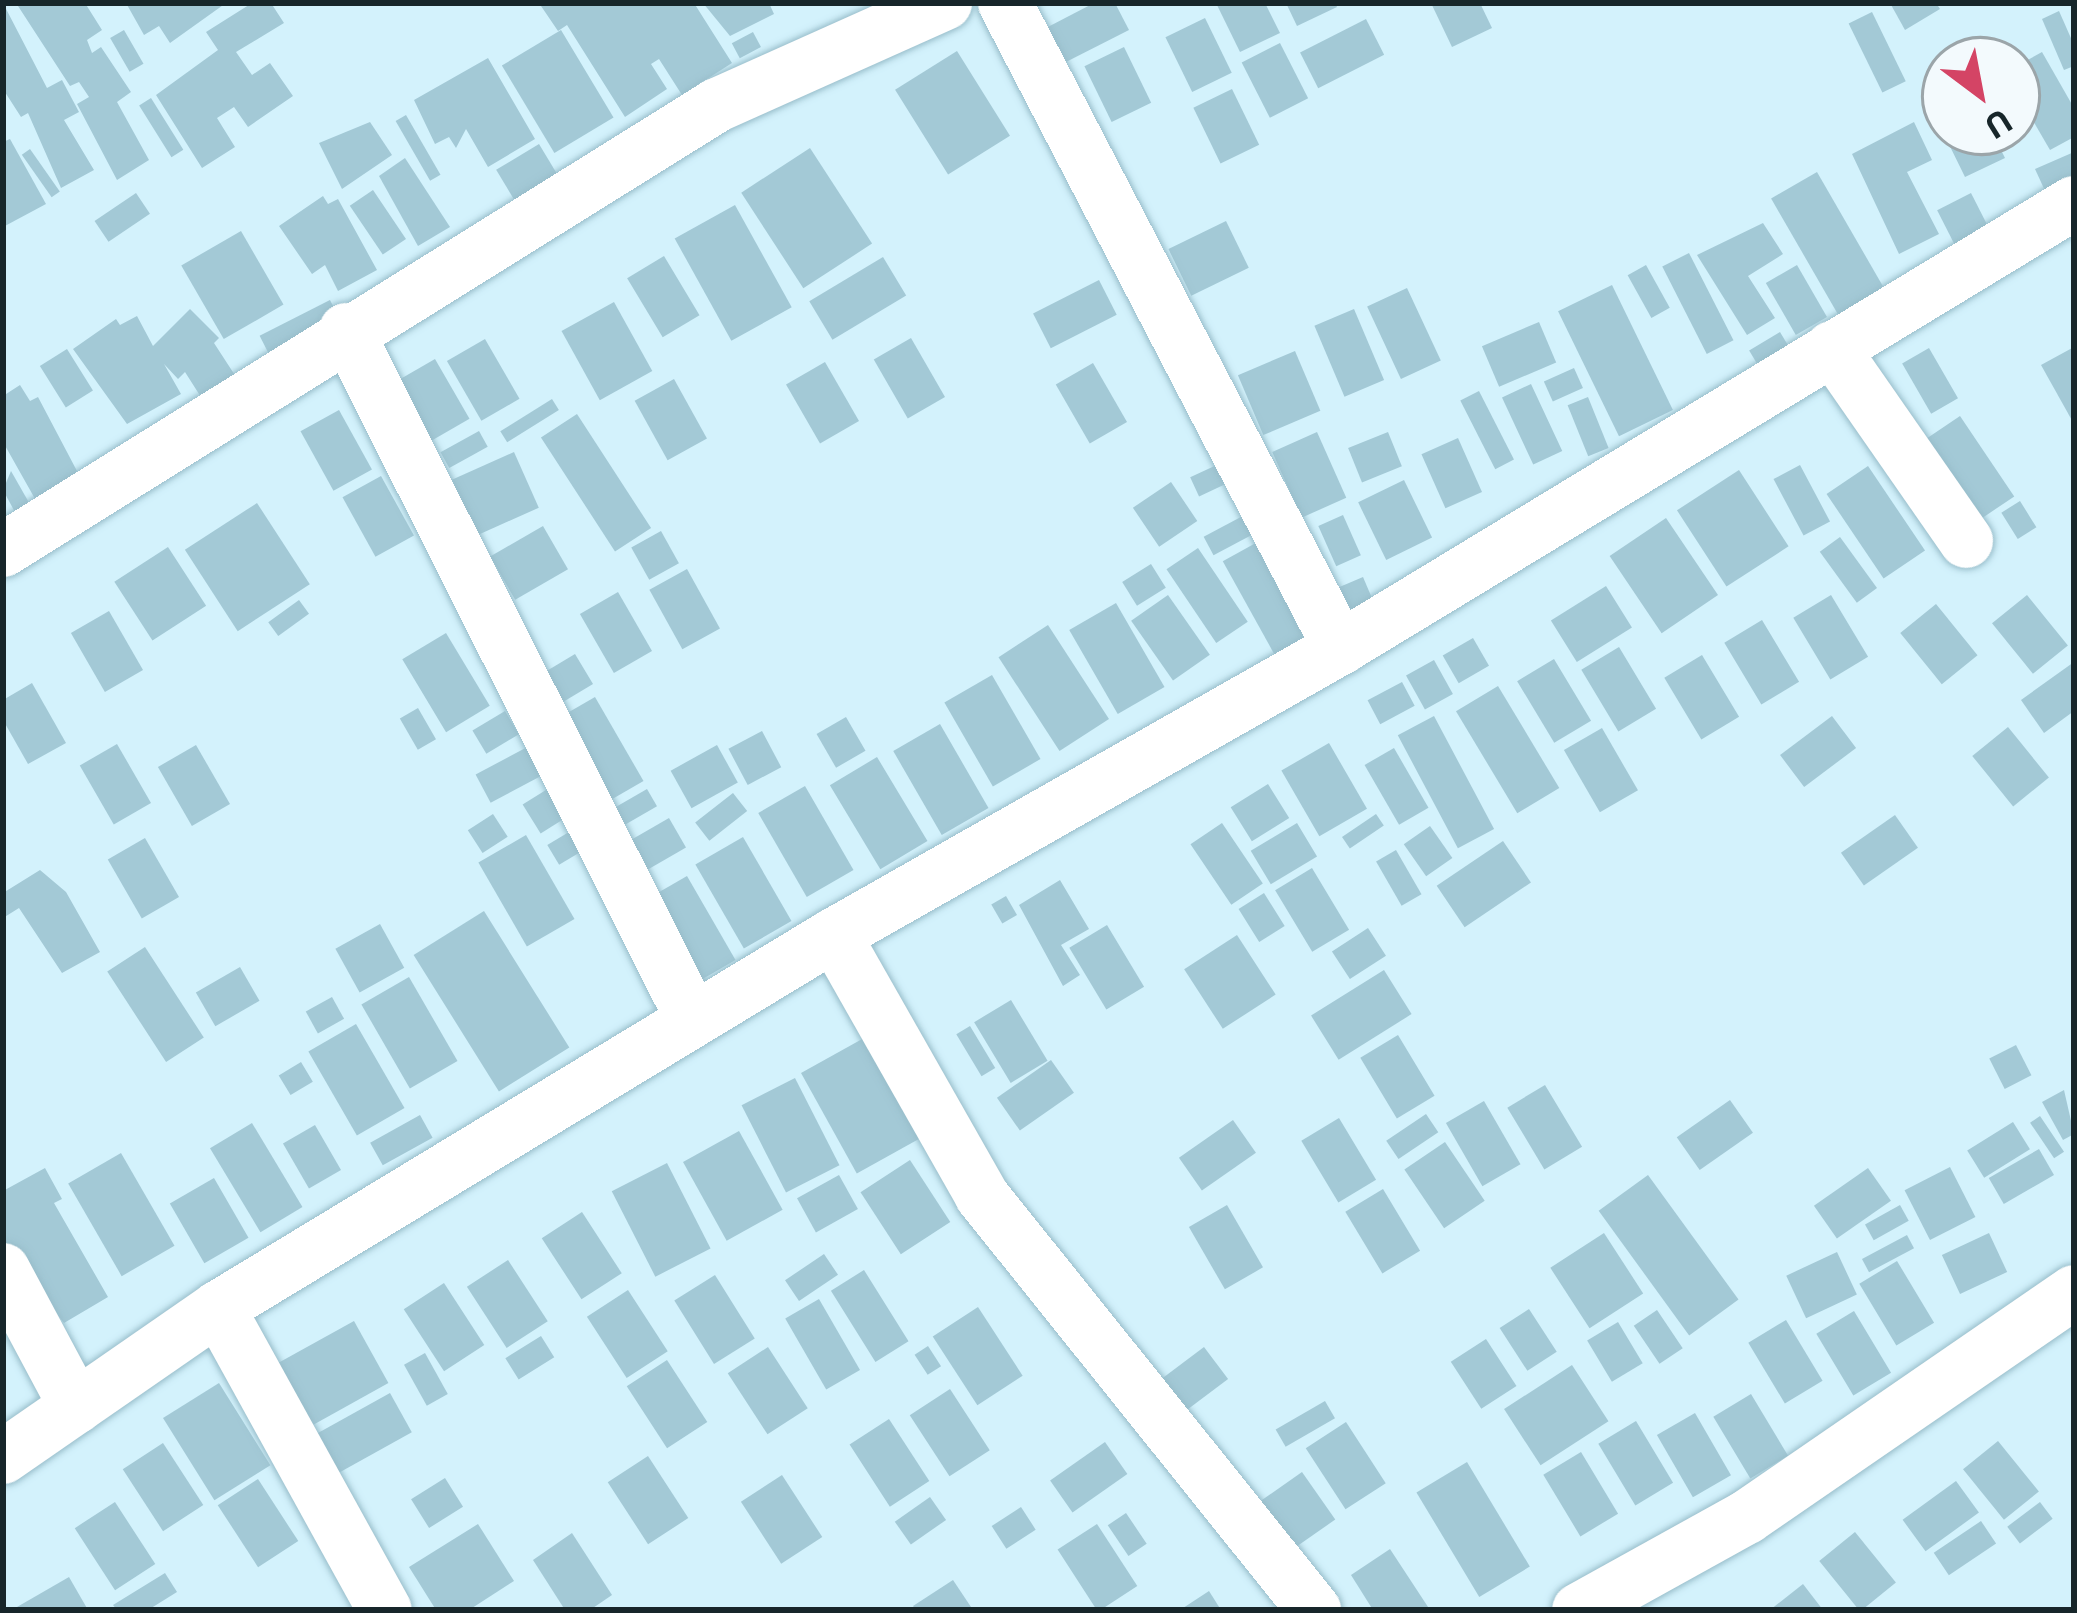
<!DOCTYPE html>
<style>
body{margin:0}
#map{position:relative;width:2077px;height:1613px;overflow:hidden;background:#d3f2fc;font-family:"Open Sans",sans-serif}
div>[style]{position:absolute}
.building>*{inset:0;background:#a3c9d6;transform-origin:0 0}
.roads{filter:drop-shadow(0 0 3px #98bdca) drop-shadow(0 0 3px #98bdca)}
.minor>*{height:54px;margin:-27px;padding:0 27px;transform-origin:27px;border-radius:27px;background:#fff}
span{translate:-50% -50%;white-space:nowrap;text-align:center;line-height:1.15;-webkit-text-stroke:9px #f3fafd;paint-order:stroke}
.frame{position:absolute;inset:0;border:6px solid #17262a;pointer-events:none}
.north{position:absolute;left:1921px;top:36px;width:120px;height:120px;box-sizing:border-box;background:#f3fafd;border:3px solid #9ba5a9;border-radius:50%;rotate:148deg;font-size:33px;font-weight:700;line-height:48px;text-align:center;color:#17262a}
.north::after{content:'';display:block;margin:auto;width:42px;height:54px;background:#d44465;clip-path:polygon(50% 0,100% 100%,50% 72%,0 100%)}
</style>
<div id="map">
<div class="building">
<div style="clip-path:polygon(3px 3px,47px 88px,62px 80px,79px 112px,64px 120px,94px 170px,61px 188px,28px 113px,21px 117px,3px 89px)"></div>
<div style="clip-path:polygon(85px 3px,102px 30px,87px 40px,92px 53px,101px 47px,131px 92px,117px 102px,149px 160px,117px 180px,77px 104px,89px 97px,79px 82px,70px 86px,18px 6px)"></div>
<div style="clip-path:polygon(126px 3px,226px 3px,170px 43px,159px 26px,144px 35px)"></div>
<div style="clip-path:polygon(252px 3px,271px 3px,284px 23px,236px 52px,252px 75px,270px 63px,293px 96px,248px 127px,234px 107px,217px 118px,235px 147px,202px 168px,156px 95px,218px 50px,206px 32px)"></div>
<div style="clip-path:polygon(694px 3px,732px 63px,682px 95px,659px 59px,651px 64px,667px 89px,625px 117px,567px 25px,558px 31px,541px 6px)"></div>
<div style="clip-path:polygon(703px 3px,769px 3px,774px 14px,730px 36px)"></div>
<div style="clip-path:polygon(1094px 3px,1115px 3px,1129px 30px,1062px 64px,1044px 29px)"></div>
<div style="clip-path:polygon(1216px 3px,1265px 3px,1280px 33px,1240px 52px)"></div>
<div style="clip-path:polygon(1286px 3px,1335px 3px,1337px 7px,1297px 26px)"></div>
<div style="clip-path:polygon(1431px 3px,1480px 3px,1492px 28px,1452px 47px)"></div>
<div style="clip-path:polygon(1890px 3px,1936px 3px,1940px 9px,1905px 30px)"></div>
<div style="clip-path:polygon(2059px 11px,2074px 45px,2074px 66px,2064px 70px,2042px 19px)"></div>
<div style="left:1872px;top:12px;width:77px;height:26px;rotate:64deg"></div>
<div style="left:1205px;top:18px;width:61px;height:44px;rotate:64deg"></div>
<div style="left:1366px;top:19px;width:40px;height:74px;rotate:63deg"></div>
<div style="left:124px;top:30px;width:39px;height:16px;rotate:60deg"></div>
<div style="left:561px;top:30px;width:102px;height:69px;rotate:59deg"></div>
<div style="left:753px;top:32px;width:17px;height:24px;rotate:62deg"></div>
<div style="left:1280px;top:43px;width:62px;height:43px;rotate:63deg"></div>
<div style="left:1124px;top:47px;width:62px;height:44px;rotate:64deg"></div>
<div style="left:957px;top:51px;width:100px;height:73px;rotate:58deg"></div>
<div style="clip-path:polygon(2042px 52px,2074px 108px,2074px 137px,2050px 150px,2017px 93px,2017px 66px)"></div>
<div style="clip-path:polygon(488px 58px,535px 139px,488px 167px,466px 129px,456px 148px,449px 137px,435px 144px,414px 100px)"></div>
<div style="left:1232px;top:89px;width:62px;height:43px;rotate:64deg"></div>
<div style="left:151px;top:98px;width:61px;height:14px;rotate:58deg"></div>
<div style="left:406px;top:115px;width:69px;height:12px;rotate:60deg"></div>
<div style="clip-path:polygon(1945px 118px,1945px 132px,1992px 132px,2005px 158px,1965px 177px,1938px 122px)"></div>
<div style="clip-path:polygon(370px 122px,392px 155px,342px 189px,319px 143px)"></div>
<div style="clip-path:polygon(1914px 122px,1932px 160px,1907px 172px,1939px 234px,1899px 254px,1852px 154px)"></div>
<div style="clip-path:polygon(10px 139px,46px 204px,3px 227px,3px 142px)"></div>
<div style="left:539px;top:144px;width:43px;height:50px;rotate:59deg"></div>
<div style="left:810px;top:148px;width:114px;height:82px;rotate:57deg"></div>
<div style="left:30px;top:149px;width:52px;height:10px;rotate:55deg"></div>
<div style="clip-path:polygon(2074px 152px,2074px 196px,2052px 206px,2035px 169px)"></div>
<div style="clip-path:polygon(405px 158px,450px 227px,418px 246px,379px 176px)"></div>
<div style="left:1817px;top:172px;width:146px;height:53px;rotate:60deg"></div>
<div style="left:373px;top:190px;width:59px;height:28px;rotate:56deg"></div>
<div style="left:136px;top:193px;width:25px;height:50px;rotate:56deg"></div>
<div style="left:1971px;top:193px;width:51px;height:38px;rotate:63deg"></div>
<div style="clip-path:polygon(323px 196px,328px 204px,338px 199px,377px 270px,338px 291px,325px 265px,312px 274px,279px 226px)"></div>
<div style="left:735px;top:205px;width:117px;height:69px;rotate:61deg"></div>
<div style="left:1226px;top:221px;width:52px;height:64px;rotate:64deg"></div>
<div style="clip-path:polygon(1763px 223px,1783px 254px,1748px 276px,1775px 318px,1747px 335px,1697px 255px)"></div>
<div style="left:241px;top:231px;width:85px;height:69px;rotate:60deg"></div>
<div style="left:1689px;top:253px;width:98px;height:30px;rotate:63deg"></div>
<div style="left:664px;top:256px;width:69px;height:43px;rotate:59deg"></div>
<div style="left:883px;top:257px;width:45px;height:86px;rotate:59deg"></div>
<div style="left:1646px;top:265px;width:49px;height:21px;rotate:61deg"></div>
<div style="left:1797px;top:265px;width:60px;height:36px;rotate:60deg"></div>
<div style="left:1099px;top:280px;width:39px;height:74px;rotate:63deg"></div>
<div style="left:1612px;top:285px;width:139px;height:60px;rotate:64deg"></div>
<div style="left:1407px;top:288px;width:80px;height:44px;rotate:65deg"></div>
<div style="left:330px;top:300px;width:35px;height:79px;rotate:63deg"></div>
<div style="left:614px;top:302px;width:79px;height:60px;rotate:61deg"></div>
<div style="clip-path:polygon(190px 309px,219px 338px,214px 343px,240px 383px,206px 405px,185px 372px,178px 379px,164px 364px,181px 394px,127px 424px,73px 349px,116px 319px,120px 325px,137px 316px,153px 346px)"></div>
<div style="left:1354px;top:309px;width:77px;height:43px;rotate:67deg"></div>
<div style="left:1539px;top:322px;width:44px;height:62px;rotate:67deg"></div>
<div style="left:1780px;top:332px;width:23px;height:36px;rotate:59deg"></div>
<div style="left:911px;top:338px;width:68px;height:43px;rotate:60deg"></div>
<div style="left:485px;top:339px;width:69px;height:44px;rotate:60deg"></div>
<div style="clip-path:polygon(2074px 347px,2074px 424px,2041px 365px)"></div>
<div style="left:1929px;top:348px;width:58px;height:31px;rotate:60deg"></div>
<div style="left:67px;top:349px;width:49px;height:32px;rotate:58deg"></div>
<div style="left:1295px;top:351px;width:65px;height:62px;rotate:67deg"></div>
<div style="left:435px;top:359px;width:69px;height:44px;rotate:60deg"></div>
<div style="left:825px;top:362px;width:68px;height:45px;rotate:60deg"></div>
<div style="left:1093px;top:363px;width:68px;height:43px;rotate:60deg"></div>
<div style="left:1574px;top:368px;width:22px;height:33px;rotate:66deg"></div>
<div style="left:674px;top:379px;width:68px;height:45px;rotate:61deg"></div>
<div style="left:1531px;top:384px;width:74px;height:32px;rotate:65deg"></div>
<div style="clip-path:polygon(20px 385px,30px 401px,38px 397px,87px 490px,43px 513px,3px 442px,3px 396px)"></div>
<div style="left:1479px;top:391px;width:77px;height:21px;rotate:63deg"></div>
<div style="left:1588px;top:397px;width:55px;height:22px;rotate:68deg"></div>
<div style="left:552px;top:399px;width:13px;height:61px;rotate:58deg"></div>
<div style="left:339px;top:410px;width:68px;height:44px;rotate:61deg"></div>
<div style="left:577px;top:414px;width:136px;height:43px;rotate:57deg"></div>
<div style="left:1960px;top:416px;width:97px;height:84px;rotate:56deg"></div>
<div style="left:479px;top:431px;width:18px;height:44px;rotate:61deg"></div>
<div style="left:1317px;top:432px;width:72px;height:49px;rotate:66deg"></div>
<div style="left:1388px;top:432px;width:37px;height:43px;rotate:68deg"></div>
<div style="left:1458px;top:438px;width:59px;height:40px;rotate:66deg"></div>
<div style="left:514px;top:452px;width:61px;height:68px;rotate:66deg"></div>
<div style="left:1221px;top:463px;width:21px;height:34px;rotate:65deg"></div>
<div style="left:1800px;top:465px;width:64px;height:30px;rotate:62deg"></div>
<div style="left:1868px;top:466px;width:102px;height:50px;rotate:56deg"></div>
<div style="left:1739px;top:470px;width:91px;height:74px;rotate:57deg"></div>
<div style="clip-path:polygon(11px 471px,44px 529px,29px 538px,3px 490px)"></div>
<div style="left:381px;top:476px;width:68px;height:44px;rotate:61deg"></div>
<div style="left:1404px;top:480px;width:64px;height:51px;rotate:64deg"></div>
<div style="left:1171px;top:482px;width:47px;height:46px;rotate:56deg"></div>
<div style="left:2020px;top:501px;width:31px;height:22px;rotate:58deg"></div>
<div style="left:257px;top:503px;width:97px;height:86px;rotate:57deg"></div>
<div style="left:1254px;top:510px;width:21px;height:57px;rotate:62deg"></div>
<div style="left:1343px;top:515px;width:44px;height:27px;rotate:66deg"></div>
<div style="left:1666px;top:518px;width:93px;height:68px;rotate:56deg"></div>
<div style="left:543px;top:526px;width:50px;height:61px;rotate:60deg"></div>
<div style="left:661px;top:531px;width:37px;height:34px;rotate:61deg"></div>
<div style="left:1840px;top:537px;width:63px;height:25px;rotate:54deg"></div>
<div style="left:1263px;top:539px;width:114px;height:46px;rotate:61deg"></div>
<div style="left:168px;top:547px;width:70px;height:64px;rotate:57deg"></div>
<div style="left:1198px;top:548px;width:89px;height:38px;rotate:56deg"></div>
<div style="left:1151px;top:564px;width:28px;height:34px;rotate:58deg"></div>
<div style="left:687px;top:569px;width:68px;height:43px;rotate:61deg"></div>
<div style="left:1363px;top:577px;width:52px;height:44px;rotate:67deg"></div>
<div style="left:1606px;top:586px;width:49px;height:65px;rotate:58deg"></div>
<div style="left:618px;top:592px;width:68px;height:44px;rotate:60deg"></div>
<div style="left:1168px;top:595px;width:73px;height:45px;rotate:55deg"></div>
<div style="left:1831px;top:595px;width:72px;height:44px;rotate:59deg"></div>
<div style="left:2027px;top:595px;width:65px;height:45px;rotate:51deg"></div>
<div style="left:299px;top:600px;width:17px;height:38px;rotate:54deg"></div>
<div style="left:1116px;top:603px;width:97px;height:54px;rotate:60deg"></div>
<div style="left:1936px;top:604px;width:66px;height:46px;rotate:51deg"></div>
<div style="left:109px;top:611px;width:68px;height:44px;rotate:60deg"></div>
<div style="left:1762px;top:620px;width:72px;height:44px;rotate:59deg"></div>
<div style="left:1048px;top:625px;width:112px;height:59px;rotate:57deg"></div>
<div style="left:446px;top:633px;width:85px;height:51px;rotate:59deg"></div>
<div style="left:1473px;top:638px;width:32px;height:35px;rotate:60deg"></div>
<div style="left:1619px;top:647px;width:72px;height:44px;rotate:59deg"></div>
<div style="left:575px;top:654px;width:35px;height:55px;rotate:59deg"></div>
<div style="left:1702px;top:655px;width:72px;height:44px;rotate:59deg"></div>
<div style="left:1554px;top:659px;width:72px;height:43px;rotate:59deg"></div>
<div style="left:1434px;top:660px;width:39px;height:32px;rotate:61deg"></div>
<div style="clip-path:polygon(2074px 662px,2074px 711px,2044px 733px,2021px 700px)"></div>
<div style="left:992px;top:675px;width:97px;height:55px;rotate:60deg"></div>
<div style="left:1402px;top:682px;width:27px;height:39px;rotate:62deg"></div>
<div style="clip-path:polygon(32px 683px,66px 743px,28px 764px,3px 720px,3px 700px)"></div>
<div style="left:1498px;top:686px;width:119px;height:49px;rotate:59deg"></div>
<div style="left:595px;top:697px;width:97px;height:54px;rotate:60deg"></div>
<div style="left:418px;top:708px;width:36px;height:21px;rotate:60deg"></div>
<div style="left:505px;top:711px;width:27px;height:38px;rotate:59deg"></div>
<div style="left:1434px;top:716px;width:128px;height:41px;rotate:62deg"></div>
<div style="left:1832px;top:716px;width:40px;height:65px;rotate:53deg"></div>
<div style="left:846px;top:717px;width:39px;height:34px;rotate:60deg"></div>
<div style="left:940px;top:724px;width:97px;height:54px;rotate:60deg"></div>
<div style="left:2008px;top:727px;width:65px;height:46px;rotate:51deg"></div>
<div style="left:1602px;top:728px;width:72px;height:44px;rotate:60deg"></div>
<div style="left:762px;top:731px;width:41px;height:38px;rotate:62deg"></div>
<div style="left:1329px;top:743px;width:76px;height:55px;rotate:60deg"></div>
<div style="left:117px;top:744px;width:68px;height:43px;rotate:60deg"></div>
<div style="left:533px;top:744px;width:32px;height:65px;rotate:62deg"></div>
<div style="left:196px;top:745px;width:68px;height:44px;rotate:60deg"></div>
<div style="left:717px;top:745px;width:43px;height:53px;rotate:61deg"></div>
<div style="left:1394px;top:748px;width:69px;height:34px;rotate:60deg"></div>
<div style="left:877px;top:757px;width:98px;height:55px;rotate:59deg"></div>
<div style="left:1268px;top:784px;width:40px;height:44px;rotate:58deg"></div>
<div style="left:554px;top:785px;width:34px;height:37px;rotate:58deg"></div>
<div style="left:805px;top:786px;width:97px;height:54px;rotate:60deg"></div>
<div style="left:647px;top:789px;width:20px;height:62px;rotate:60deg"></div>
<div style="left:733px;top:793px;width:23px;height:48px;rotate:52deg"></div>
<div style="left:493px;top:814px;width:27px;height:30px;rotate:57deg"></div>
<div style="left:1376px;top:814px;width:14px;height:41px;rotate:56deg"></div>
<div style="left:1895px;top:815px;width:40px;height:66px;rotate:55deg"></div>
<div style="left:669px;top:818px;width:34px;height:49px;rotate:60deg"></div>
<div style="left:1222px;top:823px;width:73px;height:38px;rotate:56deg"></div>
<div style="left:1297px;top:823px;width:39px;height:54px;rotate:59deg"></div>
<div style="left:579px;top:826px;width:23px;height:37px;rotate:59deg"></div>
<div style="left:1430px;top:826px;width:39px;height:32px;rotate:55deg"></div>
<div style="left:526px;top:835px;width:97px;height:55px;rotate:60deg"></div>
<div style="left:743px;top:837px;width:97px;height:55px;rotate:60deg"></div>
<div style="left:145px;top:838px;width:68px;height:43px;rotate:60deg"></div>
<div style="left:1503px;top:841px;width:50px;height:80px;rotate:56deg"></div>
<div style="left:1396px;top:850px;width:51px;height:23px;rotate:60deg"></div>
<div style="left:1312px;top:868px;width:72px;height:43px;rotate:59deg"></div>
<div style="clip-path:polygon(40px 870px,66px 892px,100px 952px,62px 973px,19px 908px,3px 918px,3px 893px)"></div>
<div style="left:687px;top:876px;width:97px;height:55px;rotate:60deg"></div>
<div style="clip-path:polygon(1060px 880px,1089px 929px,1061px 945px,1080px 975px,1063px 986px,1019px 905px)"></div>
<div style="left:1264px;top:893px;width:39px;height:30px;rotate:58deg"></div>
<div style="left:1006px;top:896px;width:22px;height:17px;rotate:60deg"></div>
<div style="left:484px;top:911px;width:161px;height:83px;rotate:58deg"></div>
<div style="left:380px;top:924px;width:50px;height:51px;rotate:61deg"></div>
<div style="left:1107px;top:925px;width:72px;height:44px;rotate:59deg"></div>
<div style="left:1368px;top:928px;width:33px;height:43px;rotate:57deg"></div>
<div style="left:1237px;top:935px;width:71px;height:63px;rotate:57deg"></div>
<div style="left:145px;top:947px;width:108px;height:45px;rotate:57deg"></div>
<div style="left:240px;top:967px;width:39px;height:51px;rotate:60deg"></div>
<div style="left:1384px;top:970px;width:52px;height:86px;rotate:58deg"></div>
<div style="left:409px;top:977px;width:97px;height:55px;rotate:60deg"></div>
<div style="left:332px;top:997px;width:25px;height:30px;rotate:61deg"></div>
<div style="left:1011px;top:1000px;width:71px;height:43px;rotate:59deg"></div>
<div style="left:356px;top:1024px;width:97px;height:55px;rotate:60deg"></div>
<div style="left:970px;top:1026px;width:49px;height:16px;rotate:59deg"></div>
<div style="left:1398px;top:1035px;width:71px;height:44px;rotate:59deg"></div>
<div style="left:864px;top:1038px;width:115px;height:72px;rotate:61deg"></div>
<div style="left:2016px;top:1045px;width:34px;height:30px;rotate:63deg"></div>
<div style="left:1051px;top:1060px;width:40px;height:66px;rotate:55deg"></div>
<div style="left:301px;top:1062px;width:23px;height:26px;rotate:59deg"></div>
<div style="left:795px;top:1078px;width:98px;height:60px;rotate:63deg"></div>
<div style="left:1545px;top:1085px;width:72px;height:44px;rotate:59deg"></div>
<div style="clip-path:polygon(2064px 1090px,2074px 1134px,2063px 1140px,2042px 1102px)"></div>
<div style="left:1730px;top:1100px;width:40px;height:65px;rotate:55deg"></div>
<div style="left:1484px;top:1101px;width:73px;height:44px;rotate:60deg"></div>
<div style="left:1426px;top:1114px;width:22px;height:48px;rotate:56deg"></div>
<div style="left:420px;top:1115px;width:26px;height:57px;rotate:61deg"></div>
<div style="left:2040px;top:1116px;width:43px;height:12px;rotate:56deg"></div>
<div style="left:1339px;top:1118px;width:72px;height:44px;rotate:59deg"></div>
<div style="left:1233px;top:1120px;width:40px;height:66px;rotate:55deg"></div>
<div style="left:2013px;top:1122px;width:32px;height:54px;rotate:58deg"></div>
<div style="left:252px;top:1123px;width:98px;height:49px;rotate:59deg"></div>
<div style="left:315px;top:1125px;width:52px;height:37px;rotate:60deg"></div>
<div style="left:739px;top:1131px;width:90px;height:64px;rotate:61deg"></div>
<div style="left:1445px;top:1142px;width:71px;height:49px;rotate:56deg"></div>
<div style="left:2039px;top:1149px;width:30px;height:58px;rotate:60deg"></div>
<div style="left:121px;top:1153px;width:107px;height:61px;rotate:60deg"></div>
<div style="left:910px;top:1160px;width:74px;height:59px;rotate:57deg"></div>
<div style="left:667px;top:1163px;width:96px;height:62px;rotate:63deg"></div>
<div style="left:1950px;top:1167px;width:56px;height:51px;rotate:63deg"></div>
<div style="clip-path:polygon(45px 1168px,62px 1199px,54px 1203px,108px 1297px,64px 1323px,3px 1246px,3px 1191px)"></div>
<div style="left:1868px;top:1168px;width:40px;height:66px;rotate:55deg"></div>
<div style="left:839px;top:1175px;width:39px;height:48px;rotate:61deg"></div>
<div style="left:1648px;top:1175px;width:154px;height:61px;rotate:54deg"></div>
<div style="left:214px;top:1178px;width:69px;height:51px;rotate:60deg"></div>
<div style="left:1383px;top:1189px;width:72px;height:44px;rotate:59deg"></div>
<div style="left:1227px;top:1205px;width:72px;height:44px;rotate:60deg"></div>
<div style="left:1900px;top:1205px;width:18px;height:40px;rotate:61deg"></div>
<div style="left:582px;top:1212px;width:73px;height:48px;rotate:57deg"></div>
<div style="left:1604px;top:1233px;width:72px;height:64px;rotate:57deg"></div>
<div style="left:1989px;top:1233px;width:43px;height:52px;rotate:65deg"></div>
<div style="left:1907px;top:1235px;width:15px;height:51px;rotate:62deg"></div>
<div style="left:1837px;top:1252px;width:47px;height:56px;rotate:65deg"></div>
<div style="left:824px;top:1254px;width:25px;height:47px;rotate:56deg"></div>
<div style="left:508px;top:1260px;width:73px;height:49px;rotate:57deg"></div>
<div style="left:1897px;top:1261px;width:72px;height:44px;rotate:59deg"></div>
<div style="left:864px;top:1270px;width:84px;height:39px;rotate:58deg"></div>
<div style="left:715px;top:1275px;width:75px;height:48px;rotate:58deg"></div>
<div style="left:444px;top:1283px;width:74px;height:48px;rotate:57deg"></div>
<div style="left:628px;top:1290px;width:73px;height:49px;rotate:57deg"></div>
<div style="left:819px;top:1299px;width:82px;height:39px;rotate:60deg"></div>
<div style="left:978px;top:1307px;width:82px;height:54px;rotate:57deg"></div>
<div style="left:1529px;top:1309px;width:51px;height:35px;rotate:57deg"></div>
<div style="left:1657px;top:1310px;width:46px;height:28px;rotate:56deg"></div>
<div style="left:1854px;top:1311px;width:72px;height:44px;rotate:59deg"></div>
<div style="left:1786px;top:1320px;width:71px;height:44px;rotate:59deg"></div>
<div style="left:354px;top:1321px;width:71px;height:93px;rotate:61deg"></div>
<div style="left:1618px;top:1322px;width:48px;height:36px;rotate:59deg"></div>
<div style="left:541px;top:1336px;width:25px;height:42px;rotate:58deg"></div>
<div style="left:1486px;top:1339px;width:56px;height:42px;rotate:57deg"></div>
<div style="left:928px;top:1346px;width:24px;height:16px;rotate:57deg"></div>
<div style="left:768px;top:1347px;width:73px;height:48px;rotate:57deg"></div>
<div style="left:1204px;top:1347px;width:40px;height:65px;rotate:53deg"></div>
<div style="left:425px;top:1353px;width:47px;height:24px;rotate:61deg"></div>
<div style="left:667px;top:1360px;width:74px;height:48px;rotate:57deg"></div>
<div style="left:1572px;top:1365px;width:67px;height:81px;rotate:57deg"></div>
<div style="left:219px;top:1383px;width:97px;height:66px;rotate:58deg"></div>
<div style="left:950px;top:1389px;width:73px;height:48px;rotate:57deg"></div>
<div style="left:390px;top:1393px;width:45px;height:88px;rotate:61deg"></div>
<div style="left:1751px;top:1394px;width:72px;height:44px;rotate:59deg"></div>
<div style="left:1325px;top:1401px;width:20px;height:57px;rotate:60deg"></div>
<div style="left:1695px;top:1413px;width:72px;height:44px;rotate:60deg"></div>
<div style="left:889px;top:1419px;width:74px;height:47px;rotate:57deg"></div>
<div style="left:1636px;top:1421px;width:72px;height:44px;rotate:59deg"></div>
<div style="left:1346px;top:1422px;width:73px;height:48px;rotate:57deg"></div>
<div style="left:1998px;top:1441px;width:65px;height:45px;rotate:51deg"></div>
<div style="left:1105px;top:1442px;width:39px;height:67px;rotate:55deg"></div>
<div style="left:163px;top:1443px;width:74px;height:48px;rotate:57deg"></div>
<div style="left:1581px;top:1452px;width:72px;height:44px;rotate:59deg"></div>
<div style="left:648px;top:1456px;width:74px;height:48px;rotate:57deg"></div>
<div style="left:1467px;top:1462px;width:122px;height:59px;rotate:59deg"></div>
<div style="left:1302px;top:1472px;width:58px;height:59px;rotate:55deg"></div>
<div style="left:782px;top:1475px;width:74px;height:49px;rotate:57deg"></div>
<div style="left:445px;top:1478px;width:34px;height:40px;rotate:58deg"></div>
<div style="left:258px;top:1479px;width:74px;height:48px;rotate:57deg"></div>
<div style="left:1956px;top:1481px;width:39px;height:66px;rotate:54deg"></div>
<div style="left:930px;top:1497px;width:28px;height:43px;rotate:55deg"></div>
<div style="left:115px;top:1502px;width:74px;height:48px;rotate:57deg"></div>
<div style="left:2040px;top:1502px;width:21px;height:41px;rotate:53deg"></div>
<div style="left:1021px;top:1507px;width:27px;height:35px;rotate:57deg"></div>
<div style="left:1126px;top:1513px;width:37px;height:22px;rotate:56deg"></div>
<div style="left:1981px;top:1521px;width:27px;height:57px;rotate:56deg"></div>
<div style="clip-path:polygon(478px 1524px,514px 1581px,469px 1610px,436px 1610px,409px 1567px)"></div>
<div style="left:1097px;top:1524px;width:74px;height:47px;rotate:57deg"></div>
<div style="left:1855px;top:1532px;width:65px;height:46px;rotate:51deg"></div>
<div style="clip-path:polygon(572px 1533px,612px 1595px,590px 1610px,565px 1610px,533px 1560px)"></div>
<div style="clip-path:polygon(1390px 1549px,1430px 1610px,1373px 1610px,1351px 1575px)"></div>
<div style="clip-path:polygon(165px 1573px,177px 1592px,148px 1610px,117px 1610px,113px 1605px)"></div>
<div style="clip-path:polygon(69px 1577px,88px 1610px,19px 1610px,17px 1607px)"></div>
<div style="clip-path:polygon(953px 1580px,973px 1610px,916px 1610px,913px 1606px)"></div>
<div style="clip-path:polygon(1803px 1584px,1823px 1610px,1770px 1610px)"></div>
<div style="clip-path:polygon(1209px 1591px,1221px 1610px,1180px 1610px)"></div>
</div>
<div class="roads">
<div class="minor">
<div style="left:1005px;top:3px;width:727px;rotate:62.55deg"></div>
<div style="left:346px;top:330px;width:772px;rotate:63.3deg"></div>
<div style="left:1832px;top:348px;width:235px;rotate:55.2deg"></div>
<div style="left:3px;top:550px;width:841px;rotate:-31.93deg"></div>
<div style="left:717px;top:105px;width:250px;rotate:-24.1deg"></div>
<div style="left:834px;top:935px;width:300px;rotate:60.4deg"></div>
<div style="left:982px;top:1196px;width:531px;rotate:51.27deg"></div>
<div style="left:3px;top:1270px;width:155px;rotate:61.9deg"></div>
<div style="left:218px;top:1308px;width:345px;rotate:61.1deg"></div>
<div style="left:3px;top:1457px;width:262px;rotate:-34.7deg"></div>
<div style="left:218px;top:1308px;width:720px;rotate:-31.2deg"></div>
<div style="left:834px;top:935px;width:582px;rotate:-29.56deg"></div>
<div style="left:1340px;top:648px;width:858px;rotate:-31.23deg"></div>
<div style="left:1579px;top:1610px;width:192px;rotate:-29deg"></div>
<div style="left:1747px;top:1517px;width:397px;rotate:-34.5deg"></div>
</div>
</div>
<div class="frame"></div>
<div class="north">U</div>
</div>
